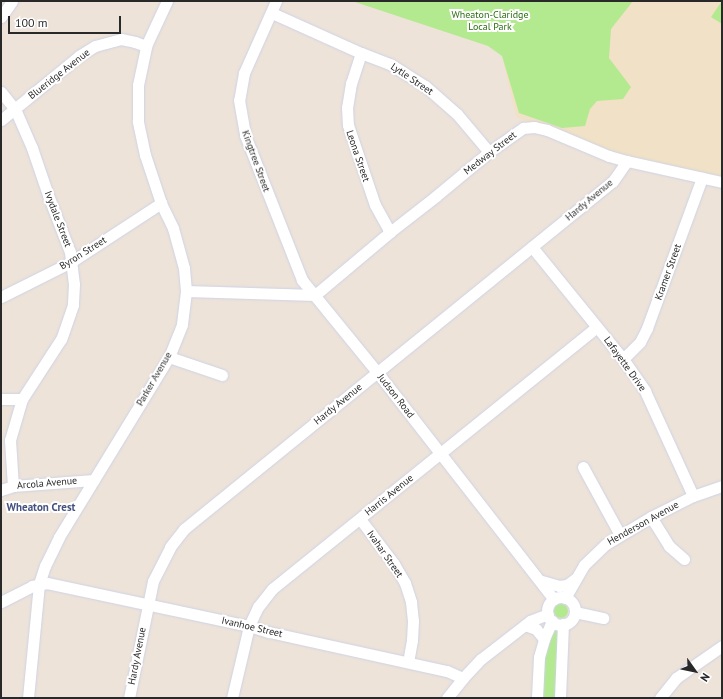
<!DOCTYPE html>
<style>
body{margin:0}
#map{position:relative;width:723px;height:699px;overflow:hidden;background:#ede3d9;font-family:"PT Sans",sans-serif}
div>[style]{position:absolute}
.education>*{inset:0;background:#f1e1c6}
.green>*{inset:0;background:#b3ea8f}
.round{border-radius:50%}
.roads{filter:drop-shadow(0 0 1px #ced3e4) drop-shadow(0 0 1px #ced3e4)}
.minor>*{height:11px;margin:-5.5px;padding:0 5.5px;transform-origin:5.5px;border-radius:5.5px;background:#fff}
.minor>.ring{margin:-5.5px;padding:0;box-sizing:content-box;background:none;border:11px solid #fff;border-radius:50%}
span{translate:-50% -50%;white-space:nowrap;text-align:center;line-height:1.15;-webkit-text-stroke:4px #fff;paint-order:stroke}
.park-label{font-size:10px;color:#296e11}
.street-label{font-size:10px;color:#292929}
.neighbourhood-label{font-size:11px;color:#45527f;font-weight:700}
.frame{position:absolute;inset:0;border:2px solid #292929;pointer-events:none}
.north{position:absolute;left:675px;top:651px;width:40px;height:40px;-webkit-text-stroke:3px #fff;paint-order:stroke;rotate:123deg;font-size:11px;font-weight:700;line-height:16px;text-align:center;color:#292929}
.north::after{content:'';display:block;margin:auto;width:14px;height:18px;background:#292929;clip-path:polygon(50% 0,100% 100%,50% 72%,0 100%)}
.scale{position:absolute;left:8px;top:16px;width:113px;height:18px;box-sizing:border-box;border:2px solid #292929;border-top:0;padding-left:5px;font-size:12px;line-height:14px;white-space:nowrap;color:#292929;-webkit-text-stroke:3px #fff;paint-order:stroke}
</style>
<div id="map">
<div class="education">
<div style="clip-path:polygon(587px 1px,722px 1px,722px 180px,616px 157px,516px 117px,498px 38px)"></div>
</div>
<div class="green">
<div style="clip-path:polygon(352px 1px,633px 1px,611px 29px,609px 58px,631px 87px,623px 99px,597px 101px,590px 109px,585px 126px,562px 128px,519px 113px,502px 56px,488px 46px)"></div>
<div style="clip-path:polygon(722px 1px,722px 24px,711px 17px)"></div>
<div class="round" style="left:554px;top:604px;width:14px;height:14px"></div>
<div style="clip-path:polygon(553px 630px,559px 632px,556px 698px,540px 698px,541px 663px)"></div>
</div>
<div class="roads">
<div class="minor">
<div style="left:276px;top:1px;width:79px;rotate:114deg"></div>
<div style="left:244px;top:73px;width:27px;rotate:100deg"></div>
<div style="left:239px;top:100px;width:36px;rotate:80deg"></div>
<div style="left:245px;top:135px;width:156px;rotate:68.5deg"></div>
<div style="left:302px;top:280px;width:119px;rotate:50.8deg"></div>
<div style="left:377px;top:372px;width:288px;rotate:52.1deg"></div>
<div style="left:272px;top:13px;width:98px;rotate:24.2deg"></div>
<div style="left:361px;top:53px;width:31px;rotate:21deg"></div>
<div style="left:390px;top:64px;width:41px;rotate:32.2deg"></div>
<div style="left:425px;top:86px;width:43px;rotate:41.2deg"></div>
<div style="left:457px;top:114px;width:50px;rotate:49.9deg"></div>
<div style="left:1px;top:17px;width:19px;rotate:-55deg"></div>
<div style="left:361px;top:53px;width:32px;rotate:108deg"></div>
<div style="left:351px;top:83px;width:24px;rotate:99deg"></div>
<div style="left:347px;top:107px;width:18px;rotate:87deg"></div>
<div style="left:348px;top:125px;width:84px;rotate:71.4deg"></div>
<div style="left:375px;top:205px;width:31px;rotate:61deg"></div>
<div style="left:1px;top:92px;width:22px;rotate:51deg"></div>
<div style="left:15px;top:109px;width:43px;rotate:66.4deg"></div>
<div style="left:32px;top:148px;width:50px;rotate:71.2deg"></div>
<div style="left:48px;top:195px;width:61px;rotate:68.9deg"></div>
<div style="left:70px;top:252px;width:32px;rotate:83deg"></div>
<div style="left:74px;top:284px;width:21px;rotate:93deg"></div>
<div style="left:73px;top:305px;width:36px;rotate:109deg"></div>
<div style="left:61px;top:339px;width:72px;rotate:123deg"></div>
<div style="left:22px;top:399px;width:43px;rotate:106.3deg"></div>
<div style="left:10px;top:440px;width:46px;rotate:86.3deg"></div>
<div style="left:1px;top:120px;width:101px;rotate:-39.4deg"></div>
<div style="left:79px;top:56px;width:19px;rotate:-32deg"></div>
<div style="left:95px;top:46px;width:27px;rotate:-15deg"></div>
<div style="left:121px;top:39px;width:14px;rotate:12deg"></div>
<div style="left:135px;top:42px;width:12px;rotate:20deg"></div>
<div style="left:532px;top:247px;width:144px;rotate:50.9deg"></div>
<div style="left:623px;top:359px;width:39px;rotate:55deg"></div>
<div style="left:645px;top:391px;width:115px;rotate:65.4deg"></div>
<div style="left:186px;top:291px;width:129px;rotate:1.8deg"></div>
<div style="left:315px;top:295px;width:98px;rotate:-40deg"></div>
<div style="left:390px;top:232px;width:58px;rotate:-38deg"></div>
<div style="left:436px;top:196px;width:69px;rotate:-39.7deg"></div>
<div style="left:489px;top:152px;width:42px;rotate:-35.2deg"></div>
<div style="left:523px;top:128px;width:11px;rotate:-5deg"></div>
<div style="left:534px;top:127px;width:13px;rotate:13deg"></div>
<div style="left:547px;top:130px;width:67px;rotate:22.8deg"></div>
<div style="left:609px;top:156px;width:19px;rotate:16deg"></div>
<div style="left:627px;top:161px;width:97px;rotate:12.5deg"></div>
<div style="left:1px;top:297px;width:78px;rotate:-26.6deg"></div>
<div style="left:71px;top:262px;width:108px;rotate:-33.2deg"></div>
<div style="left:169px;top:357px;width:56px;rotate:18.8deg"></div>
<div style="left:623px;top:359px;width:24px;rotate:-45deg"></div>
<div style="left:640px;top:342px;width:16px;rotate:-63deg"></div>
<div style="left:647px;top:328px;width:160px;rotate:-69.9deg"></div>
<div style="left:1px;top:399px;width:21px"></div>
<div style="left:583px;top:467px;width:77px;rotate:61.4deg"></div>
<div style="left:1px;top:490px;width:13px;rotate:-18deg"></div>
<div style="left:13px;top:486px;width:81px;rotate:-4.2deg"></div>
<div style="left:651px;top:517px;width:34px;rotate:58deg"></div>
<div style="left:669px;top:546px;width:20px;rotate:41deg"></div>
<div style="left:360px;top:519px;width:56px;rotate:52.9deg"></div>
<div style="left:394px;top:564px;width:22px;rotate:60deg"></div>
<div style="left:405px;top:583px;width:20px;rotate:72deg"></div>
<div style="left:411px;top:602px;width:19px;rotate:84deg"></div>
<div style="left:413px;top:621px;width:19px;rotate:93deg"></div>
<div style="left:412px;top:640px;width:22px;rotate:100deg"></div>
<div style="left:542px;top:581px;width:18px;rotate:16deg"></div>
<div style="left:559px;top:586px;width:8px;rotate:-7deg"></div>
<div style="left:567px;top:585px;width:10px;rotate:-37deg"></div>
<div class="ring" style="left:547px;top:597px;width:17px;height:17px"></div>
<div style="left:565px;top:598px;width:38px;rotate:-60deg"></div>
<div style="left:584px;top:565px;width:30px;rotate:-44deg"></div>
<div style="left:606px;top:544px;width:52px;rotate:-31deg"></div>
<div style="left:651px;top:517px;width:47px;rotate:-26.6deg"></div>
<div style="left:693px;top:496px;width:31px;rotate:-19deg"></div>
<div style="left:1px;top:602px;width:35px;rotate:-27deg"></div>
<div style="left:32px;top:586px;width:15px;rotate:-11deg"></div>
<div style="left:47px;top:583px;width:207px;rotate:12deg"></div>
<div style="left:249px;top:626px;width:21px;rotate:17deg"></div>
<div style="left:269px;top:632px;width:182px;rotate:12.4deg"></div>
<div style="left:447px;top:671px;width:17px;rotate:24deg"></div>
<div style="left:575px;top:612px;width:29px;rotate:12deg"></div>
<div style="left:525px;top:625px;width:12px;rotate:20deg"></div>
<div style="left:536px;top:629px;width:13px;rotate:51deg"></div>
<div style="left:28px;top:698px;width:115px;rotate:-84.5deg"></div>
<div style="left:39px;top:584px;width:19px;rotate:-72deg"></div>
<div style="left:45px;top:566px;width:32px;rotate:-64deg"></div>
<div style="left:59px;top:537px;width:211px;rotate:-58.6deg"></div>
<div style="left:169px;top:357px;width:35px;rotate:-68deg"></div>
<div style="left:182px;top:324px;width:33px;rotate:-83deg"></div>
<div style="left:186px;top:291px;width:23px;rotate:-95deg"></div>
<div style="left:184px;top:268px;width:41px;rotate:-105.4deg"></div>
<div style="left:173px;top:228px;width:28px;rotate:-116deg"></div>
<div style="left:161px;top:203px;width:51px;rotate:-108.4deg"></div>
<div style="left:145px;top:155px;width:35px;rotate:-102deg"></div>
<div style="left:138px;top:121px;width:36px;rotate:-90deg"></div>
<div style="left:138px;top:85px;width:40px;rotate:-78deg"></div>
<div style="left:146px;top:46px;width:50px;rotate:-65deg"></div>
<div style="left:129px;top:698px;width:119px;rotate:-78.4deg"></div>
<div style="left:153px;top:581px;width:38px;rotate:-63deg"></div>
<div style="left:170px;top:547px;width:23px;rotate:-52deg"></div>
<div style="left:184px;top:529px;width:552px;rotate:-39.05deg"></div>
<div style="left:613px;top:181px;width:24px;rotate:-55deg"></div>
<div style="left:232px;top:698px;width:74px;rotate:-76.7deg"></div>
<div style="left:249px;top:626px;width:21px;rotate:-65deg"></div>
<div style="left:258px;top:607px;width:23px;rotate:-52deg"></div>
<div style="left:272px;top:589px;width:417px;rotate:-38.9deg"></div>
<div style="left:447px;top:698px;width:26px;rotate:-51deg"></div>
<div style="left:463px;top:678px;width:26px;rotate:-47deg"></div>
<div style="left:481px;top:659px;width:62px;rotate:-37.8deg"></div>
<div style="left:530px;top:621px;width:19px;rotate:-21deg"></div>
<div style="left:537px;top:698px;width:41px;rotate:-87.2deg"></div>
<div style="left:539px;top:657px;width:19px;rotate:-74deg"></div>
<div style="left:544px;top:639px;width:20px;rotate:-66deg"></div>
<div style="left:560px;top:698px;width:74px;rotate:-87.7deg"></div>
<div style="left:660px;top:698px;width:26px;rotate:-51deg"></div>
<div style="left:676px;top:678px;width:56px;rotate:-34.8deg"></div>
</div>
</div>
<div class="park-label">
<span style="left:490px;top:20px">Wheaton-Claridge<br>Local Park</span>
</div>
<div class="street-label">
<span style="left:59px;top:74px;rotate:-38deg">Blueridge Avenue</span>
<span style="left:412px;top:79px;rotate:34deg">Lytle Street</span>
<span style="left:490px;top:153px;rotate:-38deg">Medway Street</span>
<span style="left:358px;top:156px;rotate:71deg">Leona Street</span>
<span style="left:256px;top:161px;rotate:70deg">Kingtree Street</span>
<span style="left:589px;top:200px;rotate:-40deg">Hardy Avenue</span>
<span style="left:58px;top:219px;rotate:69deg">Ivydale Street</span>
<span style="left:83px;top:253px;rotate:-32deg">Byron Street</span>
<span style="left:668px;top:272px;rotate:-70deg">Kramer Street</span>
<span style="left:625px;top:364px;rotate:54deg">Lafayette Drive</span>
<span style="left:154px;top:379px;rotate:-60deg">Parker Avenue</span>
<span style="left:396px;top:396px;rotate:52deg">Judson Road</span>
<span style="left:338px;top:404px;rotate:-39deg">Hardy Avenue</span>
<span style="left:47px;top:483px;rotate:-5deg">Arcola Avenue</span>
<span style="left:389px;top:495px;rotate:-39deg">Harris Avenue</span>
<span style="left:643px;top:523px;rotate:-29deg">Henderson Avenue</span>
<span style="left:385px;top:554px;rotate:55deg">Ivahar Street</span>
<span style="left:252px;top:627px;rotate:13deg">Ivanhoe Street</span>
<span style="left:137px;top:656px;rotate:-79deg">Hardy Avenue</span>
</div>
<div class="neighbourhood-label">
<span style="left:41px;top:507px">Wheaton Crest</span>
</div>
<div class="frame"></div>
<div class="north">N</div>
<div class="scale">100 m</div>
</div>
